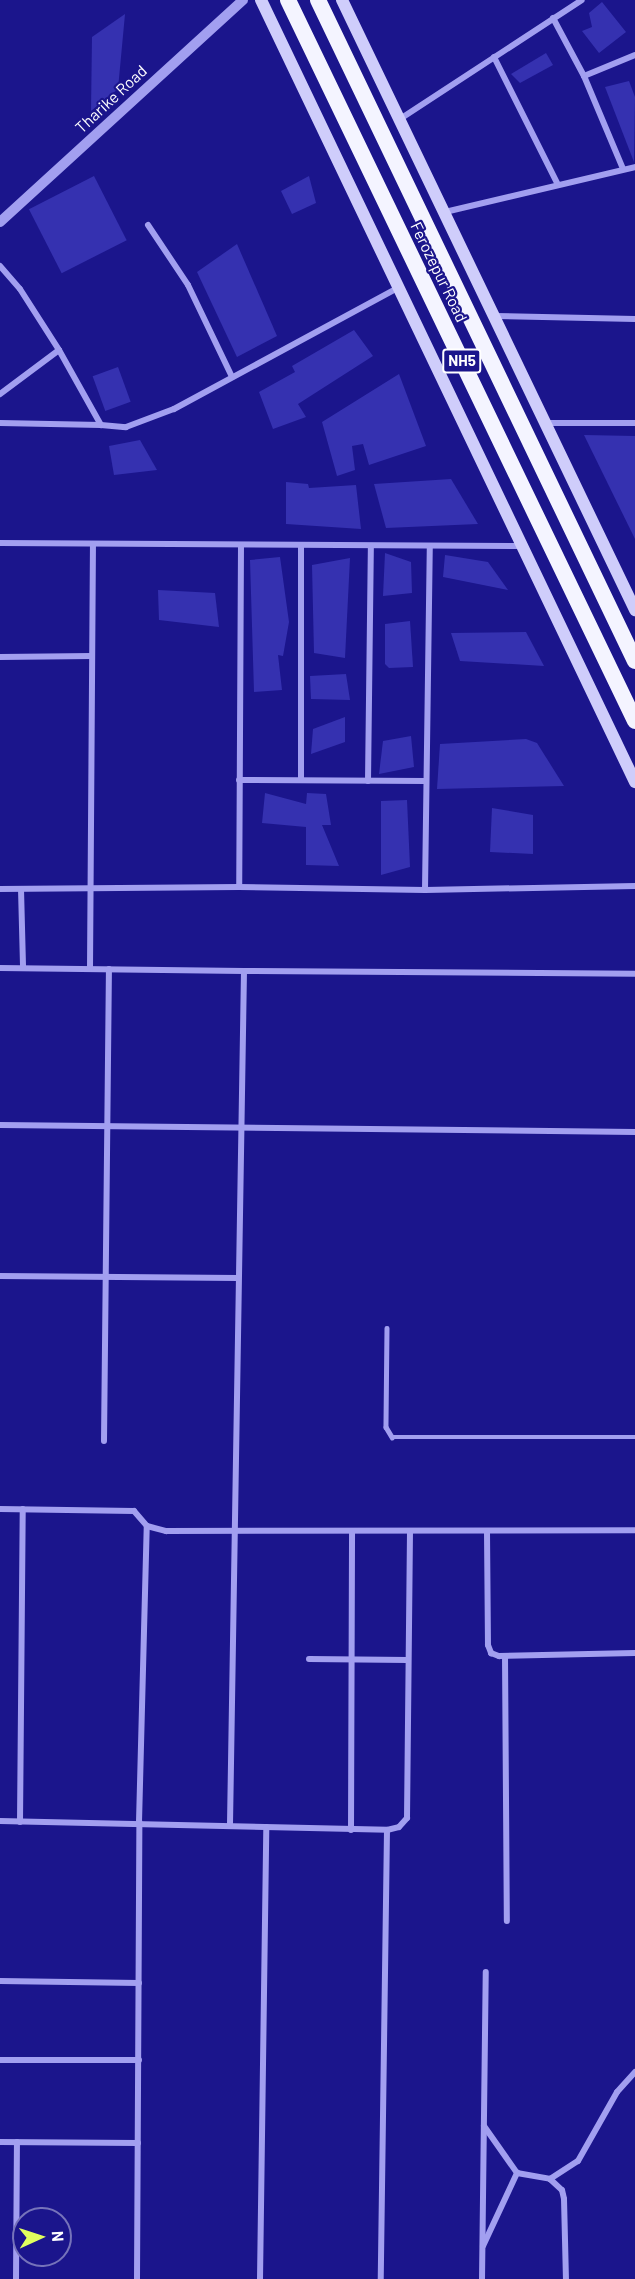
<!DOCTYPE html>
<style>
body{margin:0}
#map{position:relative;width:635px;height:2279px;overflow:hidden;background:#1b158c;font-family:Barlow,sans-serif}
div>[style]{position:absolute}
.building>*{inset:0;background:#3531b0;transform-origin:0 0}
.service>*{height:4.5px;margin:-2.25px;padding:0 2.25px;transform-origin:2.25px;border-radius:2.25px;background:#a29ff0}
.minor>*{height:6px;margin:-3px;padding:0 3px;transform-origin:3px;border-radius:3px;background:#a29ff0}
.tertiary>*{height:10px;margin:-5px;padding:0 5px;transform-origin:5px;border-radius:5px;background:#a29ff0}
.secondary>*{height:12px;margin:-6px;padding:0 6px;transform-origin:6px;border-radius:6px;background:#cfcdfb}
.trunk>*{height:16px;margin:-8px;padding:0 8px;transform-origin:8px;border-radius:8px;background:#f4f4ff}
span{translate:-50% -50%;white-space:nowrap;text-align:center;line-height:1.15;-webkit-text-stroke:4.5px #1b158c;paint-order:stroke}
.shield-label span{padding:2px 4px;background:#1b158c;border:2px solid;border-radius:4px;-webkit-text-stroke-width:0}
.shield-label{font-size:15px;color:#fff;font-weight:700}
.street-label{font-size:16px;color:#fff}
.north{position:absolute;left:12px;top:2207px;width:60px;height:60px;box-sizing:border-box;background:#1b158c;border:2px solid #7673ba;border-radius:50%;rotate:87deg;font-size:16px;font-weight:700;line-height:24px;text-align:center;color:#fff}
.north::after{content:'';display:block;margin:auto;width:21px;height:27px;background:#e0ff5e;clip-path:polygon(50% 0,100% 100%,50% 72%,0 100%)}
</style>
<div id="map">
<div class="building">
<div style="clip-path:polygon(602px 2px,626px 32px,599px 53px,582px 31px,592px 27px,589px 13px)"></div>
<div style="clip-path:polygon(125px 14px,118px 89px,91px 111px,92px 37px)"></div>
<div style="clip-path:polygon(546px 53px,553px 65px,520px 83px,511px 74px)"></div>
<div style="clip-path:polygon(629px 81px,635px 97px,634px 162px,605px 87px)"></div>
<div style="left:94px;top:176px;width:72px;height:73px;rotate:63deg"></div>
<div style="clip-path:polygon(309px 176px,316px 203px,292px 214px,281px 191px)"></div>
<div style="clip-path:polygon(237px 244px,277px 336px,237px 357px,197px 272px)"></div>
<div style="clip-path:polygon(354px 330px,373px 356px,298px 404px,306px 417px,273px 429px,259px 392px,295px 372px,292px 366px)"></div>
<div style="left:118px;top:367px;width:37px;height:27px;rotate:70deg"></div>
<div style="clip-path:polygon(399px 374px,426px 446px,369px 465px,363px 444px,352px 446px,355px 470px,337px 476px,322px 422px)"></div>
<div style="clip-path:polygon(584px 435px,635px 436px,635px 539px)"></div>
<div style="clip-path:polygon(140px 440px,157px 470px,114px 475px,109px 446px)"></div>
<div style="clip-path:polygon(451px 479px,478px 524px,386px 528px,374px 484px)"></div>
<div style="clip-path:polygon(286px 482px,308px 484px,309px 488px,356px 485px,361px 529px,286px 524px)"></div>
<div style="clip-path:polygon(385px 553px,411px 562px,412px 593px,383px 596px)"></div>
<div style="clip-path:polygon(445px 555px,488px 562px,508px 590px,443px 577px)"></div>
<div style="clip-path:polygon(280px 557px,289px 622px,283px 656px,278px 655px,282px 690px,254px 692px,250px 560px)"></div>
<div style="clip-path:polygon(350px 558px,345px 658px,314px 653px,312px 565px)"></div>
<div style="clip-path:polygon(158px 590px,215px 593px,219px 627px,159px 620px)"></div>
<div style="clip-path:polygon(410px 621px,413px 667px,389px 668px,385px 664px,385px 624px)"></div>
<div style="clip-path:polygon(526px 632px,544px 666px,460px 661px,451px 633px)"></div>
<div style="clip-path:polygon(346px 674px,350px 700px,311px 699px,310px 676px)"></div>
<div style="clip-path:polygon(345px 717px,345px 742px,311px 754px,313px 729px)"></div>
<div style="clip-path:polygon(411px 736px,414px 767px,379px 774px,383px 741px)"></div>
<div style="clip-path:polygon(526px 739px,537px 743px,564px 786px,437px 789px,440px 744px)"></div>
<div style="clip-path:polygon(265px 793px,306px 804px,307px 793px,326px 794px,331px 825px,322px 825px,339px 866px,306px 865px,306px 827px,262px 823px)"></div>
<div style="clip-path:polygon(407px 800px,410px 867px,381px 875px,381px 801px)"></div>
<div style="clip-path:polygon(492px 808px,533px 815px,533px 854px,490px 852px)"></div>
</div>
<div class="service">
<div style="left:387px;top:1328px;width:99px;rotate:90.6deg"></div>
<div style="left:386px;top:1427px;width:12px;rotate:59deg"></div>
<div style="left:392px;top:1437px;width:243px"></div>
</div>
<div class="minor">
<div style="left:553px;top:18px;width:66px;rotate:61.9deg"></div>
<div style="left:584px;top:76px;width:101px;rotate:67.2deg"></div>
<div style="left:494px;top:57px;width:143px;rotate:63.4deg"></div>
<div style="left:584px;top:76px;width:55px;rotate:-22.4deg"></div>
<div style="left:400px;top:119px;width:217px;rotate:-33.2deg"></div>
<div style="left:445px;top:212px;width:195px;rotate:-13.3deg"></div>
<div style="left:148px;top:225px;width:72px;rotate:56.3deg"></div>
<div style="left:188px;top:285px;width:102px;rotate:64.4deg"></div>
<div style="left:0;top:266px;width:30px;rotate:49deg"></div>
<div style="left:20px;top:289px;width:72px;rotate:57.4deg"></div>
<div style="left:59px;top:350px;width:74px;rotate:143.3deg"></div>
<div style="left:495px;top:316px;width:140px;rotate:1.2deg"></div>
<div style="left:59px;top:350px;width:86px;rotate:60.8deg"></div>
<div style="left:101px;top:425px;width:25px;rotate:5deg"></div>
<div style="left:126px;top:427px;width:51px;rotate:-20.6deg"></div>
<div style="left:174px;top:409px;width:255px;rotate:-28.4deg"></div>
<div style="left:0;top:423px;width:101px;rotate:1.1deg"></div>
<div style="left:546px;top:423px;width:89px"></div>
<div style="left:0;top:543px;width:521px;rotate:0.33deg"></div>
<div style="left:241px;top:545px;width:342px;rotate:90.3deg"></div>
<div style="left:239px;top:887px;width:186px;rotate:0.9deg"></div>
<div style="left:425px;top:890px;width:210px;rotate:-1.1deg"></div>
<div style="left:0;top:657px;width:92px;rotate:-0.6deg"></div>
<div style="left:239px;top:780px;width:187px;rotate:0.3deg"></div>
<div style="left:301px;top:780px;width:235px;rotate:-90deg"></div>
<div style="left:368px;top:781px;width:235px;rotate:-89.3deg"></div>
<div style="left:0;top:889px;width:239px;rotate:-0.5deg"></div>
<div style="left:21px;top:889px;width:79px;rotate:88.5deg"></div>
<div style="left:425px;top:890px;width:344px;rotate:-89.2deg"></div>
<div style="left:0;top:968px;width:244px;rotate:0.7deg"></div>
<div style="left:244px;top:971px;width:854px;rotate:90.94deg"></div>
<div style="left:90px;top:969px;width:425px;rotate:-89.6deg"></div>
<div style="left:244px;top:971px;width:391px;rotate:0.4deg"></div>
<div style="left:0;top:1125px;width:635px;rotate:0.63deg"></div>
<div style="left:0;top:1276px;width:238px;rotate:0.5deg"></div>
<div style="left:104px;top:1441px;width:472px;rotate:-89.4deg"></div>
<div style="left:0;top:1509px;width:134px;rotate:0.9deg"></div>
<div style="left:134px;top:1511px;width:20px;rotate:49deg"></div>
<div style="left:147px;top:1526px;width:20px;rotate:15deg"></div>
<div style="left:166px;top:1531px;width:469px;rotate:-0.1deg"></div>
<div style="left:487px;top:1532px;width:113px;rotate:89.5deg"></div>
<div style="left:488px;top:1645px;width:9px;rotate:69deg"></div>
<div style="left:491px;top:1653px;width:9px;rotate:21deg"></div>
<div style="left:499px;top:1656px;width:136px;rotate:-1.3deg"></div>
<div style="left:505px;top:1656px;width:265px;rotate:89.6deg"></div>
<div style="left:309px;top:1659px;width:99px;rotate:0.6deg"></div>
<div style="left:0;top:1821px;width:387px;rotate:1.3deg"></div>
<div style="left:387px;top:1830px;width:449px;rotate:90.8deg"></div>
<div style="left:20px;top:1822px;width:313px;rotate:-89.5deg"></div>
<div style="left:351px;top:1830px;width:297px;rotate:-89.8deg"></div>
<div style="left:387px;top:1830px;width:12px;rotate:-14deg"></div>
<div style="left:399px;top:1827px;width:12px;rotate:-48deg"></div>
<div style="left:407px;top:1818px;width:285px;rotate:-89.4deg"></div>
<div style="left:0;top:1981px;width:139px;rotate:0.8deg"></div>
<div style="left:0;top:2060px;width:139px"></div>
<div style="left:484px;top:2126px;width:57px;rotate:54.9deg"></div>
<div style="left:517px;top:2173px;width:34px;rotate:10deg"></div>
<div style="left:550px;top:2179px;width:33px;rotate:-33deg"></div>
<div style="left:578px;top:2161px;width:79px;rotate:-60.5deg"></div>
<div style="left:617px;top:2092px;width:27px;rotate:-48deg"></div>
<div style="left:0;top:2142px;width:138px;rotate:0.4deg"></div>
<div style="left:550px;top:2179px;width:16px;rotate:43deg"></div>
<div style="left:562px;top:2190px;width:9px;rotate:77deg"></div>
<div style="left:564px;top:2199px;width:80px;rotate:88.6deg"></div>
<div style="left:483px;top:2246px;width:81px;rotate:-65deg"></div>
<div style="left:16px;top:2279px;width:137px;rotate:-89.6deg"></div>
<div style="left:137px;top:2279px;width:457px;rotate:-89.7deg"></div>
<div style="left:139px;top:1822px;width:296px;rotate:-88.5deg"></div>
<div style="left:260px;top:2279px;width:452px;rotate:-89.2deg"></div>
<div style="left:482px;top:2279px;width:307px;rotate:-89.3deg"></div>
</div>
<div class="tertiary">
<div style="left:0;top:222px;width:329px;rotate:-42.4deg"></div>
</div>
<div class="secondary">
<div style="left:261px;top:0;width:867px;rotate:64.44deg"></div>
<div style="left:342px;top:0;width:677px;rotate:64.34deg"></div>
</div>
<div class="trunk">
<div style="left:288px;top:0;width:800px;rotate:64.3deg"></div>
<div style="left:318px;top:0;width:733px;rotate:64.38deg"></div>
</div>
<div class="shield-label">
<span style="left:462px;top:361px">NH5</span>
</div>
<div class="street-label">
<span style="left:111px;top:99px;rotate:-43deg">Tharike Road</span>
<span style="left:439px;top:272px;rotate:64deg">Ferozepur Road</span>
</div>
<div class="north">N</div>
</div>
